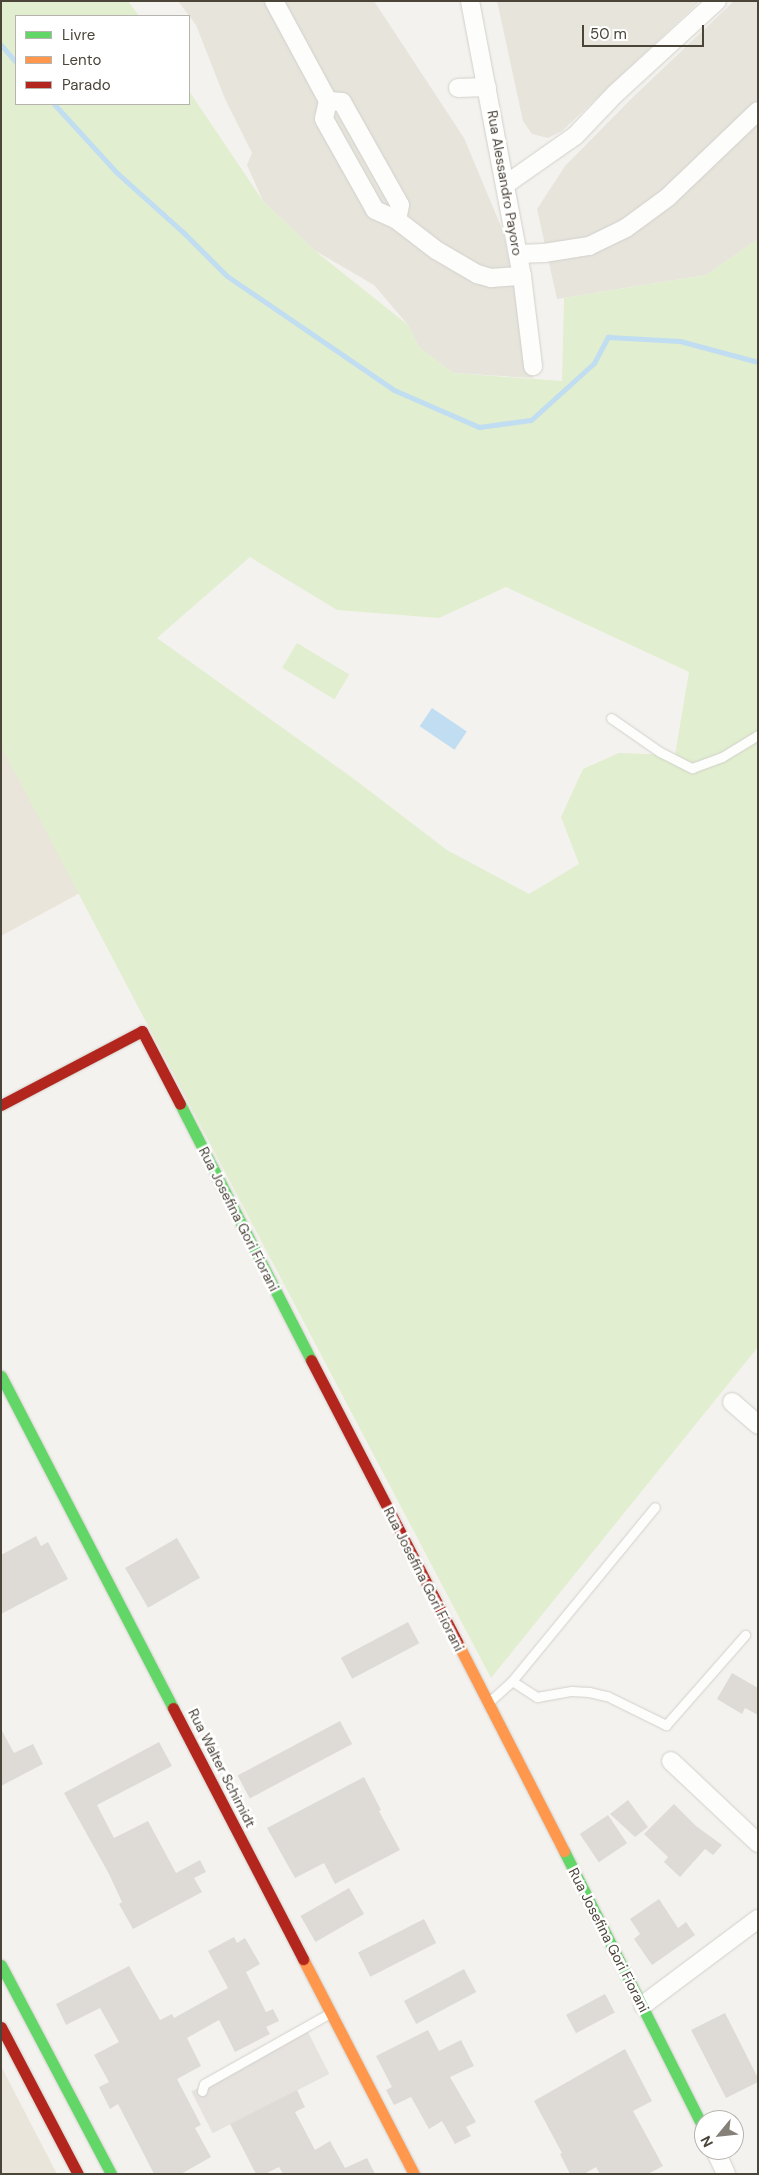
<!DOCTYPE html>
<style>
body{margin:0}
#map{position:relative;width:759px;height:2175px;overflow:hidden;background:#f4f2ee;font-family:"DM Sans",sans-serif}
div>[style]{position:absolute}
.residential>*{inset:0;background:#e7e4dc}
.education>*{inset:0;background:#eae5da}
.green>*{inset:0;background:#e1eecf;transform-origin:0 0}
.parking>*{inset:0;background:#e6e3df;transform-origin:0 0}
.water>*{inset:0;background:#c0ddf1;transform-origin:0 0}
.stream>*{height:5px;margin:-2.5px;padding:0 2.5px;transform-origin:2.5px;border-radius:2.5px;background:#c0ddf1}
.building>*{inset:0;background:#dedbd6;transform-origin:0 0}
.roads{filter:drop-shadow(0 0 1px #d2d0cb) drop-shadow(0 0 1px #d2d0cb)}
.lane>*{height:9px;margin:-4.5px;padding:0 4.5px;transform-origin:4.5px;border-radius:4.5px;background:#fdfdfc}
.street>*{height:18px;margin:-9px;padding:0 9px;transform-origin:9px;border-radius:9px;background:#fdfdfc}
.fast>*{height:11px;margin:-5.5px;padding:0 5.5px;transform-origin:5.5px;border-radius:5.5px;background:#63d668}
.slow>*{height:11px;margin:-5.5px;padding:0 5.5px;transform-origin:5.5px;border-radius:5.5px;background:#ff974d}
.jam>*{height:11px;margin:-5.5px;padding:0 5.5px;transform-origin:5.5px;border-radius:5.5px;background:#b3261e}
span{translate:-50% -50%;white-space:nowrap;text-align:center;line-height:1.15;-webkit-text-stroke:5px #fff;paint-order:stroke}
.street-label{font-size:14px;color:#4b4439}
.frame{position:absolute;inset:0;border:2px solid #4b4439;pointer-events:none}
.legend{position:absolute;left:15px;top:15px;width:175px;height:90px;box-sizing:border-box;background:#fff;border:1px solid #b7b4b0;margin:0;padding:6px 9px;list-style:none;font-size:15px;color:#4b4439}
.legend li{display:flex;align-items:center;gap:10px;height:25px}
.legend b{width:25px;border:1px solid #b7b4b0}
.north{position:absolute;left:694px;top:2110px;width:50px;height:50px;box-sizing:border-box;background:#fff;border:1px solid #b7b4b0;border-radius:50%;rotate:242deg;font-size:14px;font-weight:700;line-height:20px;text-align:center;color:#4b4439}
.north::after{content:'';display:block;margin:auto;width:18px;height:22px;background:#868178;clip-path:polygon(50% 0,100% 100%,50% 72%,0 100%)}
.scale{position:absolute;left:582px;top:25px;width:122px;height:22px;box-sizing:border-box;border:2px solid #4b4439;border-top:0;padding-left:6px;font-size:15px;line-height:18px;white-space:nowrap;color:#4b4439;-webkit-text-stroke:4px #fff;paint-order:stroke}
</style>
<div id="map">
<div class="residential">
<div style="clip-path:polygon(178px 1px,374px 1px,464px 138px,503px 231px,533px 378px,453px 373px,419px 347px,408px 325px,374px 285px,314px 250px,263px 201px,247px 165px,252px 153px,225px 99px,196px 25px)"></div>
<div style="clip-path:polygon(497px 1px,700px 1px,562px 131px,548px 138px,532px 134px,523px 121px)"></div>
<div style="clip-path:polygon(734px 1px,758px 1px,758px 239px,706px 275px,557px 299px,537px 209px,565px 166px,632px 98px)"></div>
</div>
<div class="education">
<div style="clip-path:polygon(1px 744px,80px 893px,1px 936px)"></div>
<div style="clip-path:polygon(1px 2066px,57px 2174px,1px 2174px)"></div>
</div>
<div class="green">
<div style="clip-path:polygon(evenodd,1px 1px,128px 1px,139px 16px,16px 16px,16px 104px,189px 104px,189px 91px,263px 201px,314px 250px,408px 325px,419px 347px,453px 373px,562px 381px,564px 298px,706px 275px,758px 239px,758px 1347px,491px 1678px,1px 746px,1px 1px,250px 557px,337px 610px,439px 618px,506px 587px,689px 672px,675px 755px,619px 753px,583px 769px,561px 817px,579px 864px,529px 894px,447px 850px,354px 779px,157px 638px,250px 557px)"></div>
<div style="left:297px;top:643px;width:61px;height:29px;rotate:31deg"></div>
</div>
<div class="parking">
<div style="left:308px;top:2032px;width:47px;height:131px;rotate:63deg"></div>
</div>
<div class="water">
<div style="left:432px;top:708px;width:42px;height:22px;rotate:34deg"></div>
</div>
<div class="stream">
<div style="left:1px;top:45px;width:23px;rotate:49deg"></div>
<div style="left:54px;top:104px;width:92px;rotate:47.6deg"></div>
<div style="left:116px;top:172px;width:93px;rotate:41.9deg"></div>
<div style="left:185px;top:234px;width:59px;rotate:45deg"></div>
<div style="left:227px;top:276px;width:202px;rotate:34.3deg"></div>
<div style="left:394px;top:390px;width:93px;rotate:23.5deg"></div>
<div style="left:479px;top:427px;width:52px;rotate:-7.7deg"></div>
<div style="left:531px;top:420px;width:85px;rotate:-42.1deg"></div>
<div style="left:594px;top:363px;width:30px;rotate:-62deg"></div>
<div style="left:608px;top:337px;width:72px;rotate:3.2deg"></div>
<div style="left:680px;top:341px;width:81px;rotate:15.1deg"></div>
</div>
<div class="building">
<div style="clip-path:polygon(36px 1536px,41px 1546px,48px 1542px,68px 1579px,1px 1614px,1px 1555px)"></div>
<div style="left:177px;top:1538px;width:46px;height:60px;rotate:60deg"></div>
<div style="left:408px;top:1622px;width:24px;height:76px;rotate:62deg"></div>
<div style="clip-path:polygon(732px 1673px,758px 1688px,758px 1715px,745px 1708px,742px 1714px,717px 1699px)"></div>
<div style="left:340px;top:1721px;width:26px;height:116px;rotate:62deg"></div>
<div style="clip-path:polygon(1px 1729px,14px 1753px,33px 1744px,43px 1764px,1px 1786px)"></div>
<div style="clip-path:polygon(159px 1742px,172px 1766px,97px 1805px,114px 1838px,148px 1821px,176px 1873px,200px 1860px,206px 1872px,194px 1878px,202px 1892px,133px 1929px,119px 1904px,122px 1902px,109px 1874px,64px 1793px)"></div>
<div style="clip-path:polygon(364px 1777px,381px 1810px,379px 1811px,400px 1850px,335px 1884px,324px 1863px,295px 1878px,267px 1828px)"></div>
<div style="clip-path:polygon(628px 1800px,648px 1827px,635px 1837px,610px 1814px)"></div>
<div style="clip-path:polygon(674px 1804px,696px 1826px,722px 1845px,713px 1855px,705px 1849px,680px 1877px,664px 1862px,668px 1857px,644px 1834px)"></div>
<div style="left:608px;top:1815px;width:34px;height:34px;rotate:56deg"></div>
<div style="left:349px;top:1888px;width:30px;height:56px;rotate:60deg"></div>
<div style="clip-path:polygon(659px 1899px,678px 1928px,686px 1922px,695px 1935px,652px 1965px,634px 1939px,640px 1934px,630px 1919px)"></div>
<div style="left:424px;top:1919px;width:27px;height:74px;rotate:63deg"></div>
<div style="clip-path:polygon(234px 1937px,237px 1943px,245px 1938px,260px 1964px,246px 1972px,266px 2012px,273px 2009px,279px 2021px,266px 2027px,270px 2034px,235px 2052px,219px 2020px,187px 2038px,201px 2066px,177px 2079px,201px 2125px,195px 2128px,211px 2157px,181px 2174px,154px 2174px,118px 2104px,110px 2109px,99px 2087px,109px 2082px,94px 2055px,119px 2042px,100px 2008px,66px 2025px,56px 2004px,129px 1966px,160px 2020px,172px 2014px,174px 2018px,228px 1988px,208px 1951px)"></div>
<div style="left:464px;top:1969px;width:26px;height:68px;rotate:62deg"></div>
<div style="left:605px;top:1994px;width:21px;height:44px;rotate:62deg"></div>
<div style="clip-path:polygon(725px 2013px,758px 2078px,758px 2082px,726px 2098px,691px 2030px)"></div>
<div style="clip-path:polygon(428px 2030px,439px 2051px,461px 2040px,474px 2066px,450px 2077px,476px 2122px,466px 2127px,471px 2136px,455px 2144px,442px 2121px,429px 2129px,411px 2097px,394px 2105px,386px 2090px,392px 2087px,376px 2056px)"></div>
<div style="clip-path:polygon(625px 2049px,652px 2101px,633px 2111px,663px 2166px,648px 2174px,600px 2174px,596px 2167px,584px 2174px,570px 2174px,560px 2154px,562px 2153px,534px 2101px)"></div>
<div style="clip-path:polygon(297px 2090px,305px 2107px,295px 2112px,315px 2150px,330px 2141px,345px 2168px,367px 2158px,375px 2174px,283px 2174px,279px 2167px,265px 2174px,256px 2174px,230px 2124px)"></div>
</div>
<div class="roads">
<div class="lane">
<div style="left:611px;top:718px;width:60px;rotate:34.8deg"></div>
<div style="left:660px;top:752px;width:36px;rotate:27deg"></div>
<div style="left:692px;top:768px;width:32px;rotate:-20deg"></div>
<div style="left:722px;top:757px;width:42px;rotate:-31.4deg"></div>
<div style="left:512px;top:1681px;width:30px;rotate:33deg"></div>
<div style="left:537px;top:1697px;width:35px;rotate:-10deg"></div>
<div style="left:571px;top:1691px;width:18px;rotate:3deg"></div>
<div style="left:589px;top:1692px;width:18px;rotate:13deg"></div>
<div style="left:607px;top:1696px;width:66px;rotate:26.2deg"></div>
<div style="left:666px;top:1725px;width:120px;rotate:-48.7deg"></div>
<div style="left:490px;top:1701px;width:30px;rotate:-42deg"></div>
<div style="left:512px;top:1681px;width:225px;rotate:-50.6deg"></div>
<div style="left:202px;top:2091px;width:7px;rotate:-74deg"></div>
<div style="left:204px;top:2084px;width:145px;rotate:-29.4deg"></div>
</div>
<div class="street">
<div style="left:274px;top:1px;width:114px;rotate:61.6deg"></div>
<div style="left:328px;top:101px;width:18px;rotate:103deg"></div>
<div style="left:324px;top:119px;width:104px;rotate:60.7deg"></div>
<div style="left:375px;top:210px;width:24px;rotate:24deg"></div>
<div style="left:397px;top:220px;width:49px;rotate:37.6deg"></div>
<div style="left:436px;top:250px;width:48px;rotate:30.3deg"></div>
<div style="left:477px;top:274px;width:15px;rotate:16deg"></div>
<div style="left:491px;top:278px;width:31px;rotate:-4deg"></div>
<div style="left:470px;top:1px;width:280px;rotate:79.3deg"></div>
<div style="left:522px;top:276px;width:91px;rotate:83deg"></div>
<div style="left:458px;top:88px;width:29px;rotate:-2deg"></div>
<div style="left:328px;top:101px;width:14px;rotate:4deg"></div>
<div style="left:342px;top:102px;width:118px;rotate:60.6deg"></div>
<div style="left:400px;top:205px;width:15px;rotate:101deg"></div>
<div style="left:505px;top:185px;width:85px;rotate:-35deg"></div>
<div style="left:575px;top:136px;width:58px;rotate:-46.4deg"></div>
<div style="left:615px;top:94px;width:138px;rotate:-42.4deg"></div>
<div style="left:518px;top:254px;width:26px;rotate:-2deg"></div>
<div style="left:544px;top:253px;width:46px;rotate:-8.8deg"></div>
<div style="left:589px;top:246px;width:41px;rotate:-25.9deg"></div>
<div style="left:626px;top:228px;width:52px;rotate:-36.4deg"></div>
<div style="left:668px;top:197px;width:124px;rotate:-43.7deg"></div>
<div style="left:732px;top:1402px;width:35px;rotate:41deg"></div>
<div style="left:671px;top:1761px;width:120px;rotate:43.3deg"></div>
<div style="left:643px;top:2005px;width:144px;rotate:-36.8deg"></div>
<div style="left:715px;top:2150px;width:26px;rotate:65deg"></div>
</div>
<div class="fast">
<div style="left:180px;top:1104px;width:288px;rotate:62.9deg"></div>
<div style="left:1px;top:1376px;width:374px;rotate:62.6deg"></div>
<div style="left:564px;top:1851px;width:311px;rotate:63.3deg"></div>
<div style="left:1px;top:1965px;width:236px;rotate:62.2deg"></div>
</div>
<div class="slow">
<div style="left:457px;top:1642px;width:235px;rotate:62.9deg"></div>
<div style="left:303px;top:1959px;width:242px;rotate:62.7deg"></div>
</div>
<div class="jam">
<div style="left:1px;top:1105px;width:159px;rotate:-27.7deg"></div>
<div style="left:142px;top:1031px;width:82px;rotate:62.5deg"></div>
<div style="left:311px;top:1360px;width:318px;rotate:62.6deg"></div>
<div style="left:173px;top:1708px;width:283px;rotate:62.6deg"></div>
<div style="left:1px;top:2027px;width:166px;rotate:62.4deg"></div>
</div>
</div>
<div class="street-label">
<span style="left:505px;top:183px;rotate:80deg">Rua Alessandro Payoro</span>
<span style="left:239px;top:1219px;rotate:63deg">Rua Josefina Gori Fiorani</span>
<span style="left:424px;top:1579px;rotate:63deg">Rua Josefina Gori Fiorani</span>
<span style="left:222px;top:1768px;rotate:63deg">Rua Walter Schimidt</span>
<span style="left:609px;top:1940px;rotate:63deg">Rua Josefina Gori Fiorani</span>
</div>
<div class="frame"></div>
<ul class="legend">
<li><b style="height:6px;background:#63d668"></b>Livre</li>
<li><b style="height:6px;background:#ff974d"></b>Lento</li>
<li><b style="height:6px;background:#b3261e"></b>Parado</li>
</ul>
<div class="north">N</div>
<div class="scale">50 m</div>
</div>
